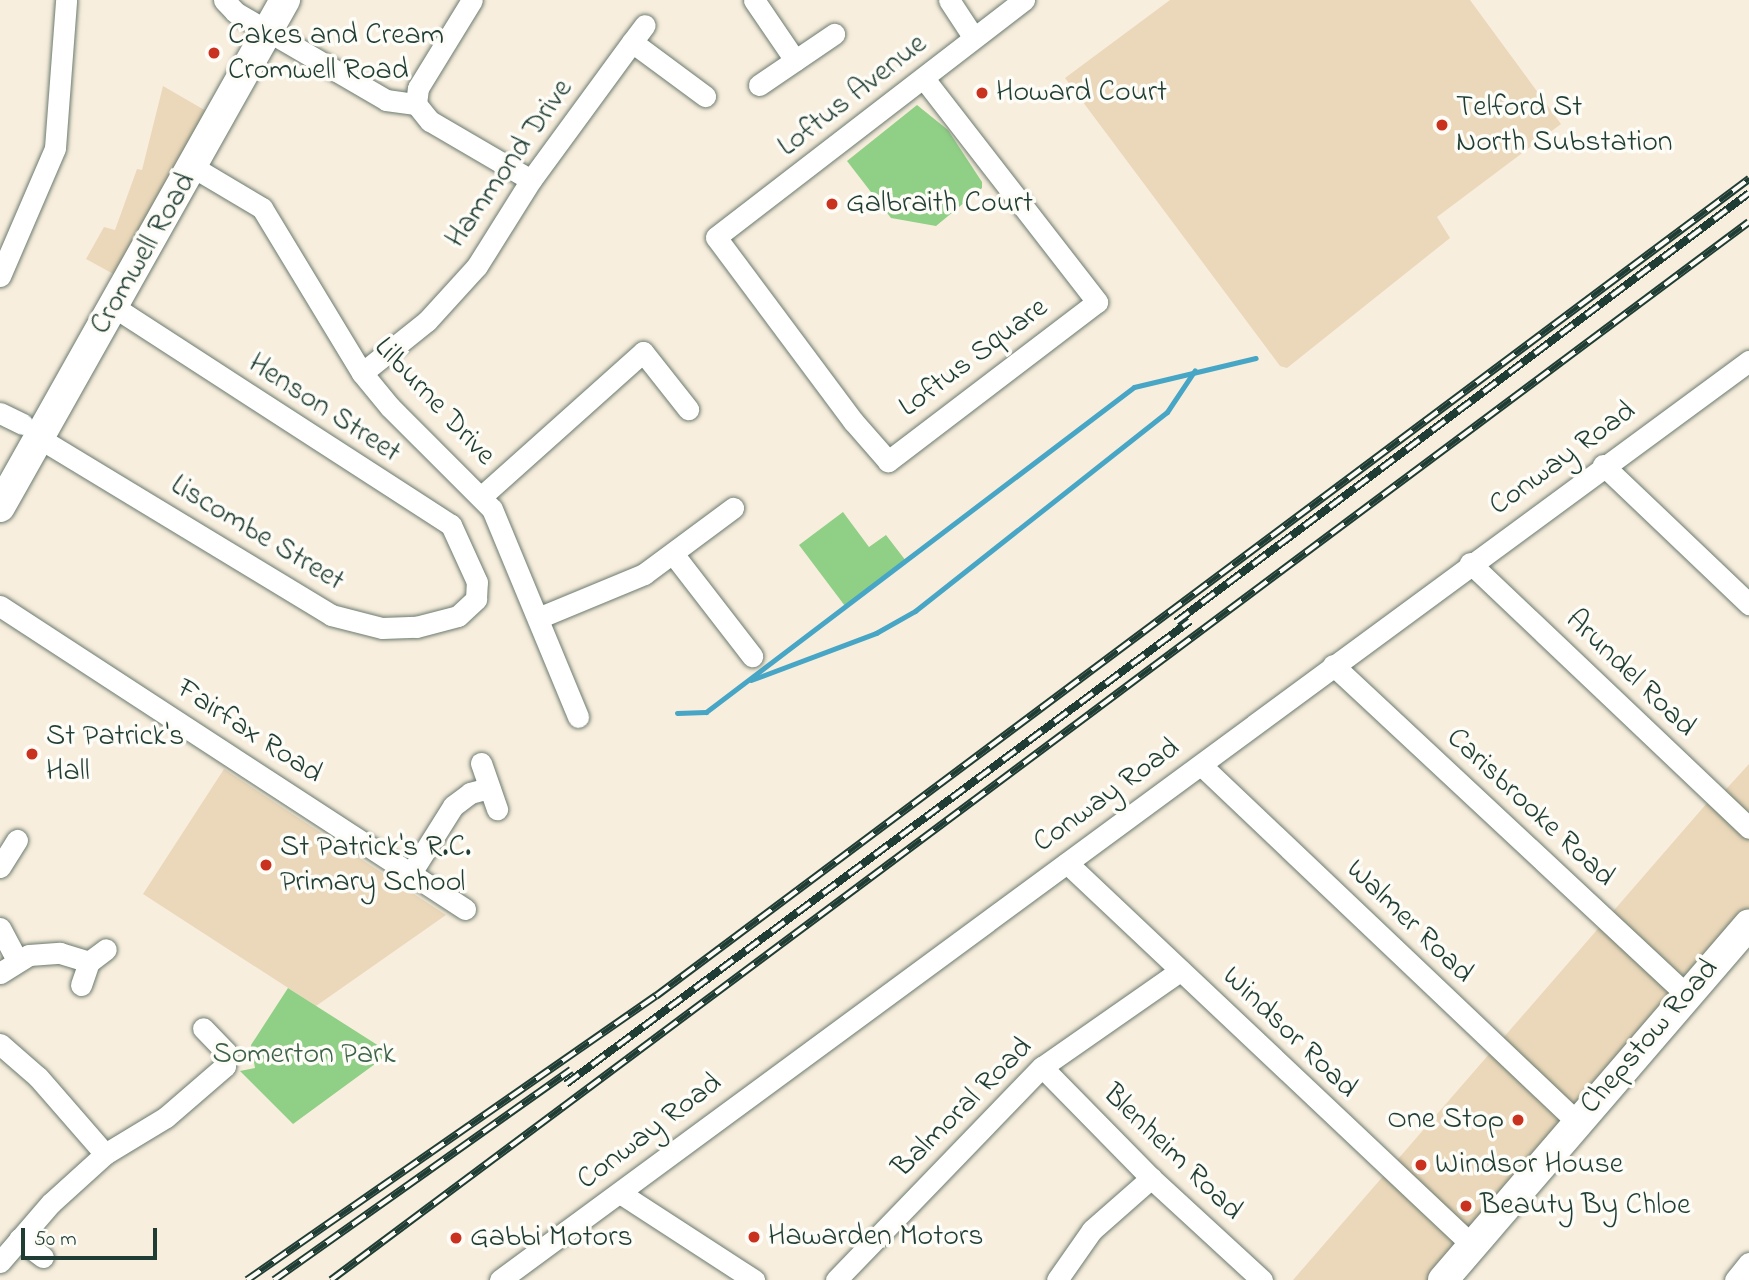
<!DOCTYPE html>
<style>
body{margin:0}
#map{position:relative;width:1749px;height:1280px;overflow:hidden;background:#f8eedd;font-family:"Indie Flower",sans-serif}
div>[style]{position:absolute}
.built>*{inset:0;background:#ebd8ba}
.green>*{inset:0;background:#90cf86}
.stream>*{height:5px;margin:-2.5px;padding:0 2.5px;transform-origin:2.5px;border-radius:2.5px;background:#47a6c6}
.roads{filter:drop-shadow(0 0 2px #6b7b6f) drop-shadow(0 0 2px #6b7b6f)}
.street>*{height:21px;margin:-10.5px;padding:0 10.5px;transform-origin:10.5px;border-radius:10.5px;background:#fff}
.secondary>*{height:30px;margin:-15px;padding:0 15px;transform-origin:15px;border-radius:15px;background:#fff}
.rail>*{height:8px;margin-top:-4px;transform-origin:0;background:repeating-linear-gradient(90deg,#fdfcf7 0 16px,#1f3d34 0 32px);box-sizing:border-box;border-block:2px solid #1f3d34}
.dots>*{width:19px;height:19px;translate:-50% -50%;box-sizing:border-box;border:4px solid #fdfcf7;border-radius:50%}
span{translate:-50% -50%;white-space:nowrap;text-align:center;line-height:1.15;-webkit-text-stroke:7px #fdfcf7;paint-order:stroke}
.poi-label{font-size:30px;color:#1f3d34}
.left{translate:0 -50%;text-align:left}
.right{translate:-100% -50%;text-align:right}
.street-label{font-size:30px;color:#1f3d34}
.park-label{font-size:30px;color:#3b6248}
.scale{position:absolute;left:21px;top:1228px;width:136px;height:32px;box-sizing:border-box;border:4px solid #1f3d34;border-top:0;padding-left:9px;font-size:21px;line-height:24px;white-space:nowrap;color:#1f3d34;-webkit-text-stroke:5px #fdfcf7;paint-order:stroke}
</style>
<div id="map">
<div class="built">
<div style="clip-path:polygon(1170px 0,1470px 0,1561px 124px,1437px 217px,1450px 238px,1287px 368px,1280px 366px,1065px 78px)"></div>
<div style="clip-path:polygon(163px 86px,220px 119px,128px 282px,86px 259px,104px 227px,115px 230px,137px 169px,142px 170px)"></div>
<div style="clip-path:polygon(1749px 764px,1749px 924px,1444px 1280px,1293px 1280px,1714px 795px,1718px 798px)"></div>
<div style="clip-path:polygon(224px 769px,446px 915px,316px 1006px,143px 894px)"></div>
</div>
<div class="green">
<div style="clip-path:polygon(917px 105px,948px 130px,982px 182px,982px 188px,936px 226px,891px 218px,847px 161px)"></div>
<div style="clip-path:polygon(843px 512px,869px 547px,886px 535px,906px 561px,845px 606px,799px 545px)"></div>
<div style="clip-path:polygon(288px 988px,390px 1053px,293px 1124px,240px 1071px,255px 1068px,251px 1045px)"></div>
</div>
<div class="stream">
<div style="left:751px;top:680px;width:134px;rotate:-20.6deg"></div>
<div style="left:876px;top:633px;width:45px;rotate:-29.4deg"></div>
<div style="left:915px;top:611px;width:321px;rotate:-38.3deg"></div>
<div style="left:1167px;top:412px;width:50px;rotate:-56.3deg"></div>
<div style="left:677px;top:713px;width:29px;rotate:-2deg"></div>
<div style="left:706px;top:712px;width:537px;rotate:-37.21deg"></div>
<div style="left:1134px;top:387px;width:125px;rotate:-13.4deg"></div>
</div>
<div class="roads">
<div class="street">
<div style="left:224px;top:0;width:16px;rotate:47deg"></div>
<div style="left:235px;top:12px;width:175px;rotate:30.2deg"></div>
<div style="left:386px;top:100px;width:30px;rotate:8deg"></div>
<div style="left:754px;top:0;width:73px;rotate:55.7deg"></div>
<div style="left:949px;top:0;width:45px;rotate:56.7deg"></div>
<div style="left:632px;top:42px;width:21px;rotate:-53deg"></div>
<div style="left:925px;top:80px;width:281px;rotate:52.2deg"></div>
<div style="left:1097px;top:302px;width:263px;rotate:142.7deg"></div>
<div style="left:888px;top:461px;width:53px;rotate:-131.2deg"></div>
<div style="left:853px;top:421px;width:229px;rotate:-126.7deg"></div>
<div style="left:716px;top:237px;width:389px;rotate:-37.6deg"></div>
<div style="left:759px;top:85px;width:91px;rotate:-34.2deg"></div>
<div style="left:416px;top:104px;width:22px;rotate:51deg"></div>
<div style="left:430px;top:121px;width:117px;rotate:30.3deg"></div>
<div style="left:416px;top:104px;width:16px;rotate:-83deg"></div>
<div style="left:418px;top:88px;width:103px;rotate:-58.5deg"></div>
<div style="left:193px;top:167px;width:80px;rotate:30.7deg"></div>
<div style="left:262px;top:208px;width:193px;rotate:58.8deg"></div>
<div style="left:362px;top:373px;width:44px;rotate:50.5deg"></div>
<div style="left:390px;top:407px;width:144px;rotate:45deg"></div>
<div style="left:492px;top:509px;width:225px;rotate:67.5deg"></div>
<div style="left:0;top:276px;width:139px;rotate:-66.7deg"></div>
<div style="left:55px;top:148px;width:148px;rotate:-85.7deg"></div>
<div style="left:362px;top:373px;width:83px;rotate:-38.7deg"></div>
<div style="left:427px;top:321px;width:74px;rotate:-47.7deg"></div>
<div style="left:477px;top:266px;width:102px;rotate:-57.9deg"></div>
<div style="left:531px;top:180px;width:171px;rotate:-53.8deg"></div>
<div style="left:632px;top:42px;width:91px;rotate:36.5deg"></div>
<div style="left:0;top:413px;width:25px;rotate:26deg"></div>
<div style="left:39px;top:438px;width:341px;rotate:31.2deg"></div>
<div style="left:331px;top:615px;width:53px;rotate:14.3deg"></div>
<div style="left:382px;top:628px;width:34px;rotate:-2deg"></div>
<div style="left:416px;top:627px;width:43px;rotate:-14.7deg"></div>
<div style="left:458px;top:616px;width:25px;rotate:-43deg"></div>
<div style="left:476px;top:599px;width:17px;rotate:-87deg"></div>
<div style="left:477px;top:582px;width:63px;rotate:-114.5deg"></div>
<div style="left:451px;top:525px;width:401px;rotate:-147.1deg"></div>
<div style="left:1603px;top:465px;width:202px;rotate:43.6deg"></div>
<div style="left:482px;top:496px;width:216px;rotate:-41.8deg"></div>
<div style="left:643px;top:352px;width:73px;rotate:51.7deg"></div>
<div style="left:674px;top:555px;width:128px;rotate:52.3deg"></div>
<div style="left:1470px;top:563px;width:385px;rotate:43.5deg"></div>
<div style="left:0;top:606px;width:555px;rotate:33.09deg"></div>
<div style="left:538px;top:618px;width:115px;rotate:-22.5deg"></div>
<div style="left:644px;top:574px;width:111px;rotate:-36.6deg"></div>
<div style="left:1333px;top:665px;width:484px;rotate:43deg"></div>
<div style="left:481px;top:763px;width:49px;rotate:70.8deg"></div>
<div style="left:1201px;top:765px;width:517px;rotate:43.51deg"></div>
<div style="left:1067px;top:863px;width:557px;rotate:43.33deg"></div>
<div style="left:0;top:867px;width:32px;rotate:-58deg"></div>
<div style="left:411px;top:873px;width:79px;rotate:-57.9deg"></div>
<div style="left:453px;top:806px;width:21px;rotate:-37deg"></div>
<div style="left:470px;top:793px;width:20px;rotate:-15deg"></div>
<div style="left:0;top:928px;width:36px;rotate:62deg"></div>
<div style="left:0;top:973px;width:34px;rotate:-32deg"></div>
<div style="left:29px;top:955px;width:31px;rotate:-4deg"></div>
<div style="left:60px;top:953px;width:30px;rotate:17deg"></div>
<div style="left:89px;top:962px;width:21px;rotate:-37deg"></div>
<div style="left:81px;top:985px;width:24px;rotate:-71deg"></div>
<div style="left:0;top:1044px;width:50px;rotate:41deg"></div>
<div style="left:38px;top:1077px;width:102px;rotate:49deg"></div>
<div style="left:1042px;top:1067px;width:156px;rotate:45.5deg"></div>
<div style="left:1151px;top:1178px;width:151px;rotate:42.6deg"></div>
<div style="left:620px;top:1193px;width:160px;rotate:33deg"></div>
<div style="left:19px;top:1239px;width:30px;rotate:37deg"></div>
<div style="left:0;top:1262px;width:78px;rotate:-49.2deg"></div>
<div style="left:51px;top:1203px;width:73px;rotate:-42.2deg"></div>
<div style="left:105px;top:1154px;width:71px;rotate:-31.2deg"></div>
<div style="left:166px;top:1117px;width:78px;rotate:-40.8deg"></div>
<div style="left:225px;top:1066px;width:14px;rotate:-86deg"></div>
<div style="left:226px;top:1052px;width:33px;rotate:-134deg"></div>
<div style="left:500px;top:1280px;width:1551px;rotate:-36.35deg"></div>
<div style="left:836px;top:1280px;width:296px;rotate:-46deg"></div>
<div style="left:1042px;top:1067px;width:169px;rotate:-34.9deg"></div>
<div style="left:1057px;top:1280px;width:61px;rotate:-55deg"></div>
<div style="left:1092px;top:1230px;width:79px;rotate:-41.4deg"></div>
<div style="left:1735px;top:1280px;width:22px;rotate:-51deg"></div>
</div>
<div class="secondary">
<div style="left:0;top:507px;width:582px;rotate:-60.66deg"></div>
<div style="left:1443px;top:1280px;width:469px;rotate:-49.3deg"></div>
</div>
</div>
<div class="rail">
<div style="left:1176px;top:622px;width:716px;rotate:-36.82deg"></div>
<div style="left:566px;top:1084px;width:777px;rotate:-36.57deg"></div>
<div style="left:247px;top:1280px;width:498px;rotate:-34.8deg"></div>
<div style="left:656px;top:996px;width:1365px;rotate:-36.78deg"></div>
<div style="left:274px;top:1280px;width:364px;rotate:-35.3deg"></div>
<div style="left:331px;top:1280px;width:1769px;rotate:-36.73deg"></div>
</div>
<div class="dots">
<div style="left:214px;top:53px;background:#c8321e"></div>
<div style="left:982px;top:93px;background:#c8321e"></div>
<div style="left:1442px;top:125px;background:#c8321e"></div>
<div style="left:832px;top:204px;background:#c8321e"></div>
<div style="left:32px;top:754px;background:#c8321e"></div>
<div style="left:266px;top:865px;background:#c8321e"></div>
<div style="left:1518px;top:1120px;background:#c8321e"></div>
<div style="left:1421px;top:1165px;background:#c8321e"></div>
<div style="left:1466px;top:1206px;background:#c8321e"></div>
<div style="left:754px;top:1237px;background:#c8321e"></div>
<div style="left:456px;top:1238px;background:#c8321e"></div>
</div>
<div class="poi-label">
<span class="left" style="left:228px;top:53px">Cakes and Cream<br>Cromwell Road</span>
<span class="left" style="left:996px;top:93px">Howard Court</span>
<span class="left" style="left:1456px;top:125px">Telford St<br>North Substation</span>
<span class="left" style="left:846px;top:204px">Galbraith Court</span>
<span class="left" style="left:46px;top:754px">St Patrick's<br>Hall</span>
<span class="left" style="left:280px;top:865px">St Patrick's R.C.<br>Primary School</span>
<span class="right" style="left:1504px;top:1120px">One Stop</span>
<span class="left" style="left:1435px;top:1165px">Windsor House</span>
<span class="left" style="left:1480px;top:1206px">Beauty By Chloe</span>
<span class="left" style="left:768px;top:1237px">Hawarden Motors</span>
<span class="left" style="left:470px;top:1238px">Gabbi Motors</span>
</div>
<div class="street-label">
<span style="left:853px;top:96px;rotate:-38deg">Loftus Avenue</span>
<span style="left:510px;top:164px;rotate:-55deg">Hammond Drive</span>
<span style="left:144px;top:254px;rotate:-60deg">Cromwell Road</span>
<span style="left:974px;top:358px;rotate:-37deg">Loftus Square</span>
<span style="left:434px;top:402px;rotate:47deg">Lilburne Drive</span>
<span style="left:324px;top:409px;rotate:33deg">Henson Street</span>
<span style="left:1563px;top:459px;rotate:-36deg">Conway Road</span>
<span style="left:257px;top:534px;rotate:31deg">Liscombe Street</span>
<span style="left:1630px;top:674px;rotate:44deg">Arundel Road</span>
<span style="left:249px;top:732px;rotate:33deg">Fairfax Road</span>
<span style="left:1107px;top:796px;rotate:-36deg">Conway Road</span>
<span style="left:1530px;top:808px;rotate:43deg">Carisbrooke Road</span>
<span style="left:1409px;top:922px;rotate:44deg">Walmer Road</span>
<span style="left:1289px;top:1033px;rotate:44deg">Windsor Road</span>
<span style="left:1650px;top:1037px;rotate:-49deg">Chepstow Road</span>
<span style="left:963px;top:1108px;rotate:-45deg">Balmoral Road</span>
<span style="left:650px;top:1132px;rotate:-37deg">Conway Road</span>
<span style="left:1172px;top:1153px;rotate:44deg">Blenheim Road</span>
</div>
<div class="park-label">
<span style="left:304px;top:1055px">Somerton Park</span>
</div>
<div class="scale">50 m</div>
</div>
